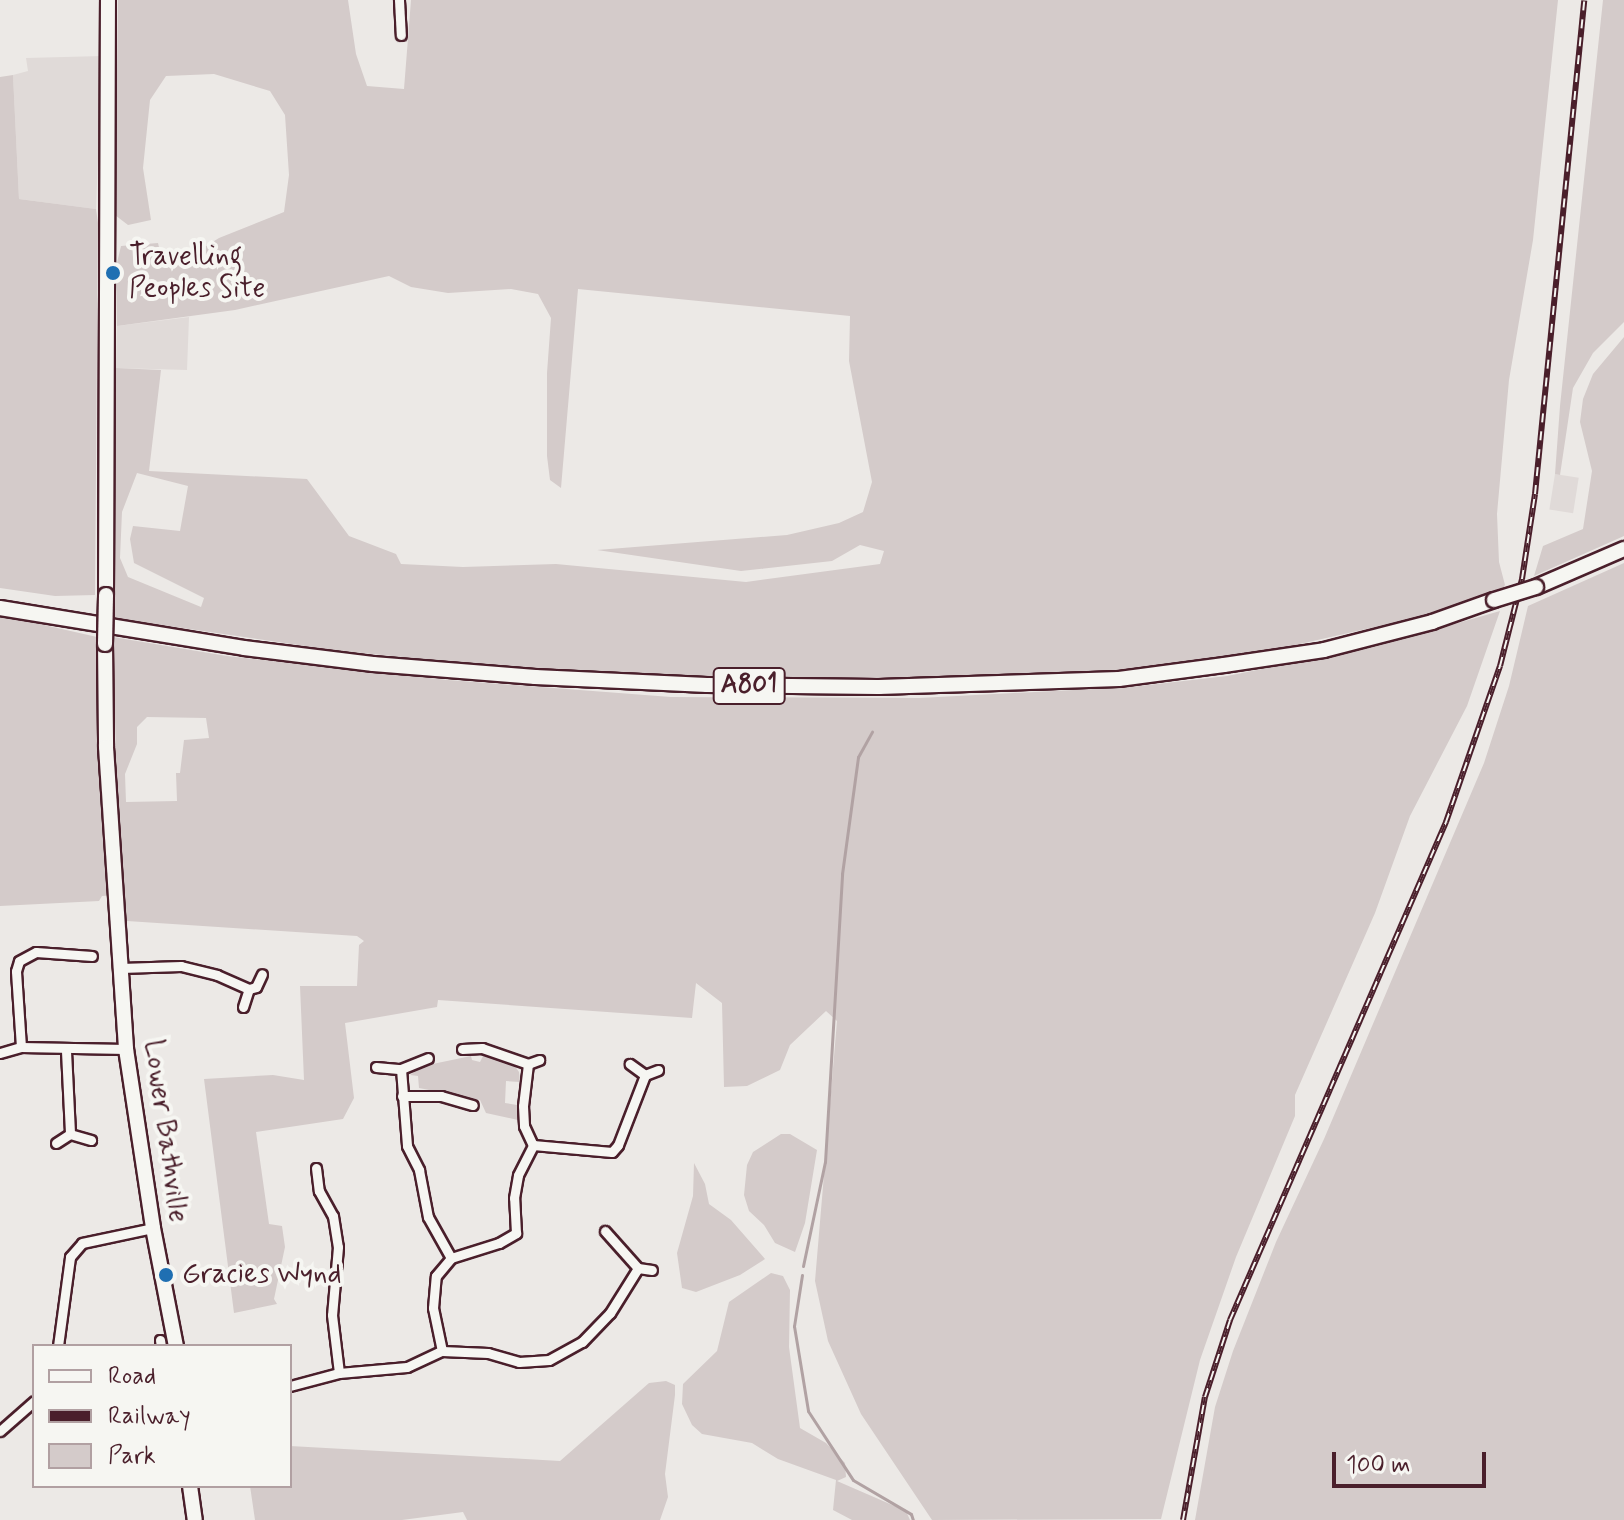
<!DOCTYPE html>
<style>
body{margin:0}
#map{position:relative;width:1624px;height:1520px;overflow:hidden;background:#ece9e6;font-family:Mynerve,sans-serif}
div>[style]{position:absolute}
.built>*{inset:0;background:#e0dad8;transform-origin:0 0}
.green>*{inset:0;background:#d4cbca}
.stream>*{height:3px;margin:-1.5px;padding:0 1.5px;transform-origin:1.5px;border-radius:1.5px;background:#b1a2a3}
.roads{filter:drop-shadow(2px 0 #4a1f2b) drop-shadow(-2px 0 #4a1f2b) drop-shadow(0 2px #4a1f2b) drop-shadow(0 -2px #4a1f2b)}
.street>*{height:9px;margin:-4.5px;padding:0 4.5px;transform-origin:4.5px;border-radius:4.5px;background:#f6f6f2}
.secondary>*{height:14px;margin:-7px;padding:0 7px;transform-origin:7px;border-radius:7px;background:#f6f6f2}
.primary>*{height:14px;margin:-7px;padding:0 7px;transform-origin:7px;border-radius:7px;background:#f6f6f2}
.rail>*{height:6px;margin-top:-3px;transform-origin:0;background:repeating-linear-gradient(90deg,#f6f6f2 0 9px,#4a1f2b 0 18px);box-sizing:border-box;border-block:2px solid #4a1f2b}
.bridges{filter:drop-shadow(2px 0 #4a1f2b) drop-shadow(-2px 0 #4a1f2b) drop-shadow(0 2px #4a1f2b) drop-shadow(0 -2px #4a1f2b)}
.secondary-bridge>*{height:14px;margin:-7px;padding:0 7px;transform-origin:7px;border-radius:7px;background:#f6f6f2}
.primary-bridge>*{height:14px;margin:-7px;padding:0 7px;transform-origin:7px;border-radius:7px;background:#f6f6f2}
.dots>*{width:22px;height:22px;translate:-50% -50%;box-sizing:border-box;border:4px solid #f6f6f2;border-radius:50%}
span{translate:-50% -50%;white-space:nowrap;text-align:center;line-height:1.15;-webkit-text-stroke:8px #f6f6f2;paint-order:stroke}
.shield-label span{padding:2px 6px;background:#f6f6f2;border:2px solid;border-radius:6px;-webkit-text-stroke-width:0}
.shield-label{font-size:26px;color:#4a1f2b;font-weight:700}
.poi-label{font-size:28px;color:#4a1f2b}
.left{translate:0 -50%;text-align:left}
.street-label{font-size:28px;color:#4a1f2b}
.legend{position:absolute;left:32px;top:1344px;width:260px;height:144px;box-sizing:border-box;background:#f6f6f2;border:2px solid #b1a0a2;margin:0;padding:10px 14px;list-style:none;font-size:24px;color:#4a1f2b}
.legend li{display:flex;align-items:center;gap:16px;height:40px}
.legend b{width:40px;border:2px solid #b1a0a2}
.scale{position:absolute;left:1332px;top:1452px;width:154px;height:36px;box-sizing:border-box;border:4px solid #4a1f2b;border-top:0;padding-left:10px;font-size:24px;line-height:28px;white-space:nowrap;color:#4a1f2b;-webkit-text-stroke:6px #f6f6f2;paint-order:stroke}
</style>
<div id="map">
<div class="built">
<i style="clip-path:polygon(102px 56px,96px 209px,19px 199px,13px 75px,28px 71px,26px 58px)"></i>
<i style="clip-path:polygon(189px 317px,187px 370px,116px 368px,117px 326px)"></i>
<i style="left:1555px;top:474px;width:24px;height:36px;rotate:9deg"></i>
</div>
<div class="green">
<i style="clip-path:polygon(evenodd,118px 0,348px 0,356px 54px,367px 86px,404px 89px,411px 0,1558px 0,1533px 240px,1509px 380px,1497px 514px,1499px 562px,1505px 585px,1501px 592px,1437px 613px,1282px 648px,1131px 669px,1014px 677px,762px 679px,522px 669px,332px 650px,114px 618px,116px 368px,161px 370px,149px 471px,307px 479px,349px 536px,396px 554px,401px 564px,463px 567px,556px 564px,746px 582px,880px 564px,884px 551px,860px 545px,832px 561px,741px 571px,597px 550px,787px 535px,839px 523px,863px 512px,872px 482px,849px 361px,850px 316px,578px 289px,561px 488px,550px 480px,547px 456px,547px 373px,551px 318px,538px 294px,511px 289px,448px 293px,411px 287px,389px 276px,235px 310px,117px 326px,116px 267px,121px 246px,158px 243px,162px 260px,187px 258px,219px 238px,284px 212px,289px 175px,285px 115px,270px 91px,214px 74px,166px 76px,150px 100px,143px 168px,151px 220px,128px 225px,115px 215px,118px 0,137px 473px,188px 486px,180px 531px,133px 526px,130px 539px,134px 563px,204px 598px,201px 607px,128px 577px,120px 558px,122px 512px,137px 473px)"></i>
<i style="clip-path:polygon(1603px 0,1624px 0,1624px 322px,1593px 353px,1573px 388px,1560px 475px,1555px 474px,1560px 406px)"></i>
<i style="clip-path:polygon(13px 75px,19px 199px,96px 209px,98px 223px,95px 595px,55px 596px,0 588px,0 77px)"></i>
<i style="clip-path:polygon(1624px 337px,1624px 536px,1534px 576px,1543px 546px,1583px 529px,1592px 471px,1580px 422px,1583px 399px,1593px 374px)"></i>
<i style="clip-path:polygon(1624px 563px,1624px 1520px,1195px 1520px,1215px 1407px,1233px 1351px,1276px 1242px,1324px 1139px,1484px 763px,1509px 686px,1528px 606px)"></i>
<i style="clip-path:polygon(evenodd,1500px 611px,1467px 706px,1410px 816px,1375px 913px,1295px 1095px,1295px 1116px,1236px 1257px,1200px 1360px,1161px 1519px,932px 1520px,861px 1414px,828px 1341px,815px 1281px,837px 1021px,826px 1011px,790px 1045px,780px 1070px,747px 1086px,724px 1087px,722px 1003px,696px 983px,692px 1018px,438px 1000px,437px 1007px,345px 1023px,354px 1098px,343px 1119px,256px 1132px,269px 1224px,282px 1226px,285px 1247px,274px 1299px,277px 1304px,234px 1313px,204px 1079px,273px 1075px,304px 1080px,300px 986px,357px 986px,359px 945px,364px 941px,357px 936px,127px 921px,117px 803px,113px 637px,227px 656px,448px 680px,671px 697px,919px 698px,1131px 687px,1227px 676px,1374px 647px,1500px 611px,147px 717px,206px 718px,209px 738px,184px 740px,180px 773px,176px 773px,177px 801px,126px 802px,125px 774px,137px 744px,137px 727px,147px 717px)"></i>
<i style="clip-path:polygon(0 615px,97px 637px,117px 895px,102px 896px,99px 901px,0 906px)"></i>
<i style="clip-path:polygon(484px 1054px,512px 1062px,519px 1072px,520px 1082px,506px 1081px,505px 1103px,517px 1105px,518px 1120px,486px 1113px,480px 1100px,419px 1088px,418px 1076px,410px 1075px,423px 1066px,471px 1056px,472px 1060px,480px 1062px)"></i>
<i style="clip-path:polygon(781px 1134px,790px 1134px,817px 1150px,805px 1223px,795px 1252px,775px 1243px,764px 1225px,749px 1211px,744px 1195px,747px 1165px,753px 1152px)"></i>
<i style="clip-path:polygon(694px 1163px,705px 1184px,709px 1204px,731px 1220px,765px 1259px,740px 1275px,696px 1292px,682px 1288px,677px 1253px,693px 1196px)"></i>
<i style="clip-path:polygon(771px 1273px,783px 1276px,790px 1290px,789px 1347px,800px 1428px,826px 1443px,845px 1463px,846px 1477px,837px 1481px,906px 1511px,910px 1520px,852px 1520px,833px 1510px,836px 1480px,778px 1459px,752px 1443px,702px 1434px,692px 1425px,682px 1404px,683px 1384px,717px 1351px,729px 1302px)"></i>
<i style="clip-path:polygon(666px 1381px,675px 1385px,675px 1395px,665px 1474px,668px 1497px,660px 1520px,467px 1520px,463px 1512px,402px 1520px,255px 1520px,250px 1486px,290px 1486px,290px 1446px,560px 1461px,649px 1383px)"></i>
</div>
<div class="stream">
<i style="left:803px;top:1266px;width:106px;rotate:-78.1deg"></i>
<i style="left:825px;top:1162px;width:289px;rotate:-86.6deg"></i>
<i style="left:842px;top:874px;width:118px;rotate:-82.2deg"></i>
<i style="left:858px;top:757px;width:29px;rotate:-61deg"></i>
<i style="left:802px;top:1275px;width:52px;rotate:98.9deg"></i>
<i style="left:794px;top:1326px;width:86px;rotate:80.6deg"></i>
<i style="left:808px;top:1411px;width:82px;rotate:56.9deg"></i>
<i style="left:853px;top:1480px;width:67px;rotate:30.4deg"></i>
<i style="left:911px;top:1514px;width:6px;rotate:72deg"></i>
</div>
<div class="roads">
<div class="street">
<i style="left:399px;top:0;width:35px;rotate:87deg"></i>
<i style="left:121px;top:968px;width:60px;rotate:-1.9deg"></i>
<i style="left:181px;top:966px;width:37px;rotate:14deg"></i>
<i style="left:217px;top:975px;width:35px;rotate:24deg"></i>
<i style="left:243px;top:1007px;width:19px;rotate:-72deg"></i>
<i style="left:249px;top:989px;width:7px;rotate:-16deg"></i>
<i style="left:256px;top:987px;width:14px;rotate:-65deg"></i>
<i style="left:21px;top:1047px;width:76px;rotate:-93.8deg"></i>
<i style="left:16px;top:971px;width:10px;rotate:-73deg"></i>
<i style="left:19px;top:961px;width:19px;rotate:-28deg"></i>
<i style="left:36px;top:952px;width:56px;rotate:4.1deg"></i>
<i style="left:462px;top:1049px;width:20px;rotate:-3deg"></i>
<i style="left:482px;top:1048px;width:49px;rotate:19.2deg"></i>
<i style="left:528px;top:1064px;width:12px;rotate:-20deg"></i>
<i style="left:66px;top:1051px;width:83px;rotate:87.2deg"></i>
<i style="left:70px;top:1134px;width:22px;rotate:16deg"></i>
<i style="left:0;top:1053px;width:22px;rotate:-16deg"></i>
<i style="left:21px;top:1047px;width:105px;rotate:1.1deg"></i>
<i style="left:528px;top:1064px;width:42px;rotate:96.8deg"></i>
<i style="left:523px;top:1106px;width:20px;rotate:87deg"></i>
<i style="left:524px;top:1126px;width:21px;rotate:65deg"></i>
<i style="left:376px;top:1067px;width:25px;rotate:5deg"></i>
<i style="left:401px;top:1069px;width:29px;rotate:-22deg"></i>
<i style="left:401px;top:1069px;width:77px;rotate:85.5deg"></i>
<i style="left:407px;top:1146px;width:27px;rotate:63deg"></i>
<i style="left:419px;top:1170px;width:48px;rotate:79.2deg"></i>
<i style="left:428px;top:1217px;width:47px;rotate:60.7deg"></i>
<i style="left:645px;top:1075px;width:14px;rotate:-21deg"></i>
<i style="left:402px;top:1096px;width:39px"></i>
<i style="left:441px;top:1096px;width:33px;rotate:16deg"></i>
<i style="left:56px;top:1143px;width:17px;rotate:-33deg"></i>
<i style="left:533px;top:1145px;width:79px;rotate:5.1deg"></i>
<i style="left:612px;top:1152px;width:9px;rotate:-49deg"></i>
<i style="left:618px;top:1145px;width:75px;rotate:-68.9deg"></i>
<i style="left:645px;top:1075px;width:19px;rotate:-144deg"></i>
<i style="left:316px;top:1168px;width:23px;rotate:83deg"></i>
<i style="left:319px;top:1191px;width:29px;rotate:61deg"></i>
<i style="left:333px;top:1216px;width:31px;rotate:81deg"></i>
<i style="left:338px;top:1247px;width:68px;rotate:95deg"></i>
<i style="left:332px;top:1315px;width:58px;rotate:83.1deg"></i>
<i style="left:605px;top:1231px;width:50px;rotate:48.3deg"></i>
<i style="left:160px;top:1340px;width:6px;rotate:81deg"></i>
<i style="left:58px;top:1346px;width:90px;rotate:-82.3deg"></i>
<i style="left:70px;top:1257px;width:18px;rotate:-49deg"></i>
<i style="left:82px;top:1243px;width:73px;rotate:-11.9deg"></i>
<i style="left:442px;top:1351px;width:46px;rotate:2.5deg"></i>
<i style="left:488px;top:1353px;width:32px;rotate:16deg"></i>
<i style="left:519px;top:1362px;width:30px;rotate:-4deg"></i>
<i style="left:549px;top:1360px;width:38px;rotate:-29deg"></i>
<i style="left:582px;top:1342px;width:40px;rotate:-46deg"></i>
<i style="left:610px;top:1313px;width:53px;rotate:-58.1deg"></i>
<i style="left:638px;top:1268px;width:14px;rotate:8deg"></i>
<i style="left:290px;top:1386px;width:51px;rotate:-14.9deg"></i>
<i style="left:339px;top:1373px;width:68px;rotate:-5deg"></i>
<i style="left:407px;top:1367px;width:38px;rotate:-25deg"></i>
<i style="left:442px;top:1351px;width:44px;rotate:-101.8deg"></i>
<i style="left:433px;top:1308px;width:32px;rotate:-85deg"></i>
<i style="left:436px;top:1276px;width:23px;rotate:-50deg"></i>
<i style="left:451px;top:1258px;width:50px;rotate:-17.4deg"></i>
<i style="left:499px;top:1243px;width:20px;rotate:-30deg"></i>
<i style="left:516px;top:1233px;width:35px;rotate:-93deg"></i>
<i style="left:514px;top:1198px;width:23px;rotate:-80deg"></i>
<i style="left:518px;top:1175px;width:34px;rotate:-63deg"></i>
<i style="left:0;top:1431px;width:45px;rotate:-41.4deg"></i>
</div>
<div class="secondary">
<i style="left:106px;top:595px;width:595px;rotate:-89.81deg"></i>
<i style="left:105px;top:644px;width:103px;rotate:89.4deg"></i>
<i style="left:106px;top:747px;width:303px;rotate:86.2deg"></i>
<i style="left:126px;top:1049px;width:181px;rotate:81.4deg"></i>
<i style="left:153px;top:1228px;width:120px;rotate:79deg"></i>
<i style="left:190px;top:1486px;width:34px;rotate:82deg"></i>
</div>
<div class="primary">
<i style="left:1536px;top:587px;width:96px;rotate:-23.4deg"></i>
<i style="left:0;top:608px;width:247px;rotate:9.3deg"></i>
<i style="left:244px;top:648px;width:130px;rotate:7.1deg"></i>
<i style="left:373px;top:664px;width:163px;rotate:4.6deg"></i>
<i style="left:535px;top:677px;width:172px;rotate:2.7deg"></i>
<i style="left:707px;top:685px;width:172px;rotate:0.7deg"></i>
<i style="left:879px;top:687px;width:240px;rotate:-1.9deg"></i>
<i style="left:1119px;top:679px;width:106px;rotate:-7.6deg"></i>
<i style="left:1224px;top:665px;width:101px;rotate:-8.5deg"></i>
<i style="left:1324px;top:650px;width:112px;rotate:-14.5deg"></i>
<i style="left:1432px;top:622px;width:66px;rotate:-19.5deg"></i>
</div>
</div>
<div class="rail">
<i style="left:1183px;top:1520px;width:125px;rotate:-79.9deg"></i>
<i style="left:1205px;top:1397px;width:81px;rotate:-72deg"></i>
<i style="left:1230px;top:1320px;width:543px;rotate:-66.55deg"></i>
<i style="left:1446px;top:822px;width:165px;rotate:-70.9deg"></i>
<i style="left:1500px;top:666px;width:90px;rotate:-75.8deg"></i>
<i style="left:1522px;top:579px;width:86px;rotate:-81.3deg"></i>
<i style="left:1535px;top:494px;width:496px;rotate:-84.3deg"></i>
</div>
<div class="bridges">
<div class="secondary-bridge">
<i style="left:105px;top:644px;width:49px;rotate:-88.8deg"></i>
</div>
<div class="primary-bridge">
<i style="left:1494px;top:600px;width:44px;rotate:-17.2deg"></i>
</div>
</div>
<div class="dots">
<i style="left:113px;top:273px;background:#1f6fb2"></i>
<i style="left:166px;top:1275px;background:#1f6fb2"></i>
</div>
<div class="shield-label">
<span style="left:749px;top:686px">A801</span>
</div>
<div class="poi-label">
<span class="left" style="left:129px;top:273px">Travelling<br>Peoples Site</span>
<span class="left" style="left:182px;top:1275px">Gracies Wynd</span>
</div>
<div class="street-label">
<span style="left:165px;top:1131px;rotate:82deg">Lower Bathville</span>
</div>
<ul class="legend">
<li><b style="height:10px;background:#f6f6f2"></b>Road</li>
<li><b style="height:10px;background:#4a1f2b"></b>Railway</li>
<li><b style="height:22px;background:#d4cbca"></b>Park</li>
</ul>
<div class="scale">100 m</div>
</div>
